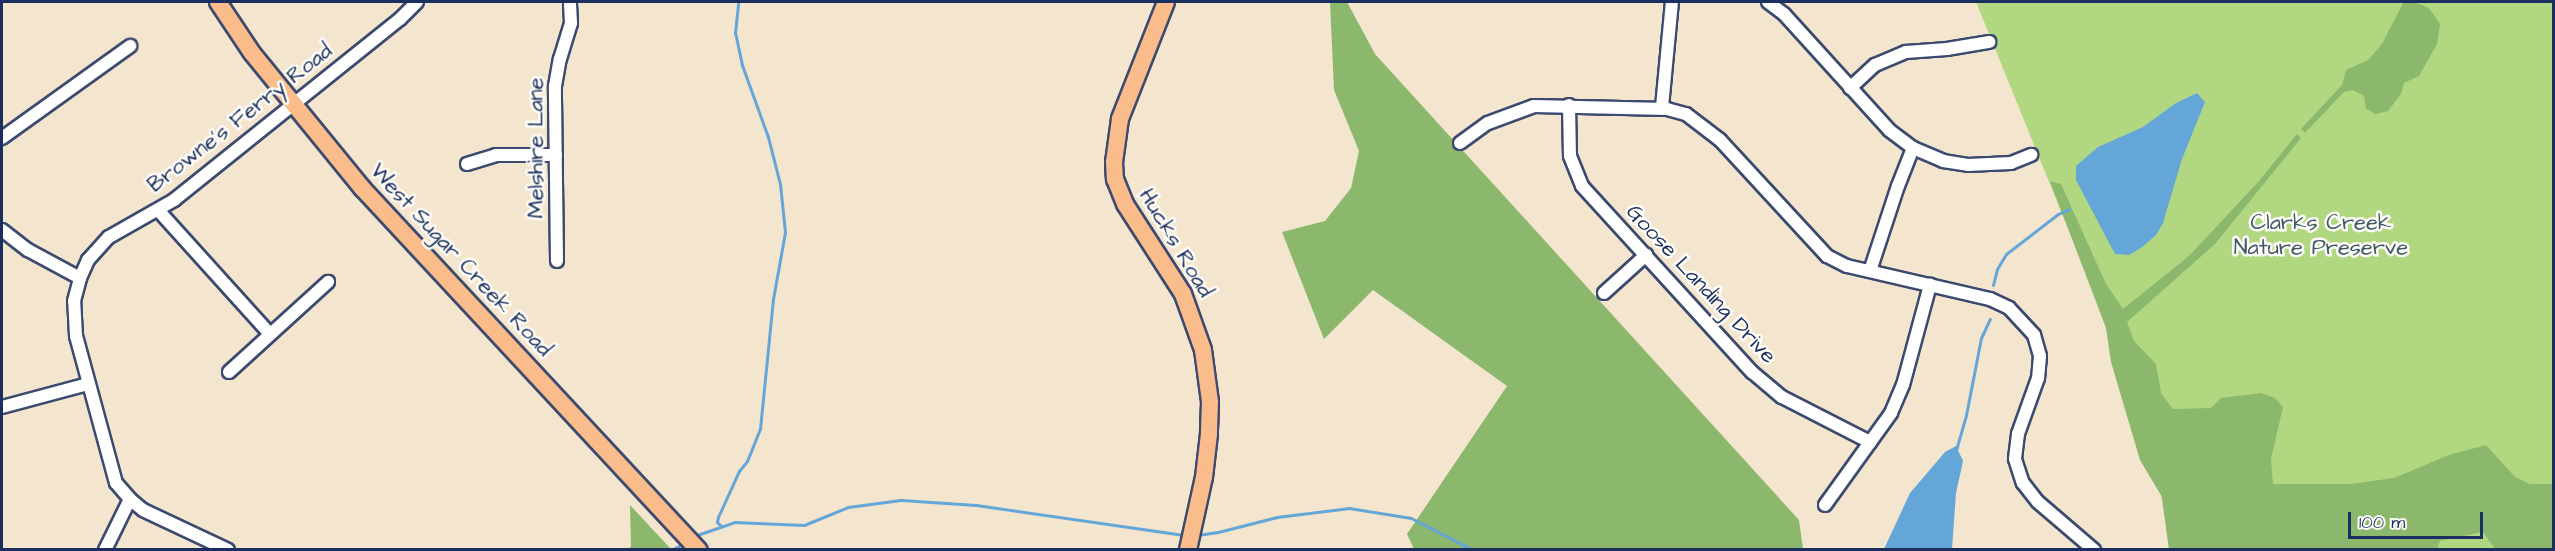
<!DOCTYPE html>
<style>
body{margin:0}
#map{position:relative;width:2555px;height:551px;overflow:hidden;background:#f4e6ce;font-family:"Architects Daughter",sans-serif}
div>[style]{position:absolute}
.green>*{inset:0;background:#b1d780}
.forest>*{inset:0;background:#8cb86e}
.water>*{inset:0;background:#64a6d8}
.stream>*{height:3px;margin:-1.5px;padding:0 1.5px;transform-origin:1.5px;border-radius:1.5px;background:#64a6d8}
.roads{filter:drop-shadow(2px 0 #3c4a6f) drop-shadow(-2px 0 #3c4a6f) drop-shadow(0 2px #3c4a6f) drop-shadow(0 -2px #3c4a6f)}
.minor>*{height:12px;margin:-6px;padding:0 6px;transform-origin:6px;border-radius:6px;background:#fff}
.major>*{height:16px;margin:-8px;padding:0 8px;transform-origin:8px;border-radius:8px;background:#f9bc8a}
span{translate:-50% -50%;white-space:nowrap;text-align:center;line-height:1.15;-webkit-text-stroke:5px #fdfcf7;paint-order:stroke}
.street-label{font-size:22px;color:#1b2f5e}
.park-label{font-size:22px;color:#405966}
.frame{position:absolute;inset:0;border:3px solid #1b2f5e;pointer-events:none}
.scale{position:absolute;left:2348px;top:512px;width:135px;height:27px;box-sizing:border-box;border:3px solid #1b2f5e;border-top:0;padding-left:8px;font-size:18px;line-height:21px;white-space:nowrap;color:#1b2f5e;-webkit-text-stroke:4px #fdfcf7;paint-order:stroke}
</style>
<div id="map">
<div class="green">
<i style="clip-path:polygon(1976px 2px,2553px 2px,2553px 549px,2169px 549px,2153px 438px)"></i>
</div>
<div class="forest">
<i style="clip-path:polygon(1330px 2px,1347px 2px,1375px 54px,1799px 520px,1803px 549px,1414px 549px,1407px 534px,1507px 386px,1373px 290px,1324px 339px,1282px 232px,1325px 221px,1351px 188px,1359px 151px,1334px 90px)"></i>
<i style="clip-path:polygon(2414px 2px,2429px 8px,2440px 24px,2437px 44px,2419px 76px,2404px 83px,2401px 94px,2388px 111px,2376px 114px,2366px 109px,2364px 96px,2353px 90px,2344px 92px,2305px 133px,2301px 129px,2342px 85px,2346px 70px,2368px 60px,2382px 44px,2403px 3px)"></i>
<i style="clip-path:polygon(2297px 134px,2301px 138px,2215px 244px,2127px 322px,2134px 341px,2156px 364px,2161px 393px,2173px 409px,2211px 408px,2221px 398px,2261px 393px,2275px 398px,2283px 407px,2271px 459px,2273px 484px,2351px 484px,2394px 478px,2449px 455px,2486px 445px,2515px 477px,2530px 484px,2553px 484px,2553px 549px,2495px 549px,2483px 532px,2440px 541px,2437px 549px,2169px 549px,2162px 497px,2140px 460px,2111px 362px,2106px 328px,2050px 181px,2061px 184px,2106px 284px,2123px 309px,2189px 256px,2259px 181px)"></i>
<i style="clip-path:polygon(630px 505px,671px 549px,629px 549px,631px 546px)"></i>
</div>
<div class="water">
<i style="clip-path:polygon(2197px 93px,2205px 102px,2182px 159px,2163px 223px,2156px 235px,2141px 248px,2129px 255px,2115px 254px,2076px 180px,2076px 166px,2098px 147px,2143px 127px,2176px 103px)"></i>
<i style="clip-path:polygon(1956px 446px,1963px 461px,1956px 493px,1952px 549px,1884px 549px,1910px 493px,1945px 452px)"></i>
</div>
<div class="stream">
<i style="left:1993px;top:285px;width:16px;rotate:-76deg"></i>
<i style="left:1997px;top:269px;width:17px;rotate:-59deg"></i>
<i style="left:2006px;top:254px;width:66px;rotate:-37.6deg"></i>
<i style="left:2058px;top:214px;width:12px;rotate:-24deg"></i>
<i style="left:1956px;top:450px;width:36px;rotate:-74deg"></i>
<i style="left:1966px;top:415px;width:78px;rotate:-79deg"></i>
<i style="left:1981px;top:338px;width:21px;rotate:-65deg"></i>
<i style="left:721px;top:526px;width:6px;rotate:-135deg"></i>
<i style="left:717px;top:522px;width:5px;rotate:-79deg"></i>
<i style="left:718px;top:517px;width:51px;rotate:-65.5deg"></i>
<i style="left:739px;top:471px;width:13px;rotate:-51deg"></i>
<i style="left:747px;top:461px;width:35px;rotate:-68deg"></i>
<i style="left:760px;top:429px;width:131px;rotate:-84.3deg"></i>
<i style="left:773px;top:299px;width:68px;rotate:-79.8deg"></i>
<i style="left:785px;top:232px;width:48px;rotate:-95.9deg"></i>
<i style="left:780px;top:184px;width:49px;rotate:-104.3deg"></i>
<i style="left:768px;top:137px;width:77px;rotate:-109.9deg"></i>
<i style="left:742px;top:65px;width:33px;rotate:-102deg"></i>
<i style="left:735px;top:33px;width:31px;rotate:-84deg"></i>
<i style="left:697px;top:535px;width:39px;rotate:-19deg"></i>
<i style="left:734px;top:522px;width:70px;rotate:2.5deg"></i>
<i style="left:804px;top:525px;width:48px;rotate:-22.2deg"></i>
<i style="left:848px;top:507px;width:53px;rotate:-7.5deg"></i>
<i style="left:901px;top:500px;width:75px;rotate:3.8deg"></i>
<i style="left:976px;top:505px;width:210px;rotate:8.2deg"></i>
<i style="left:1197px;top:535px;width:21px;rotate:-8deg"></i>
<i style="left:1218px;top:532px;width:61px;rotate:-14.3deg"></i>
<i style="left:1277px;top:517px;width:73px;rotate:-7.1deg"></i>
<i style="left:1349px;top:508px;width:63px;rotate:9.2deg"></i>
<i style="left:1411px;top:518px;width:70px;rotate:27.3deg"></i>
<i style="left:671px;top:550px;width:13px;rotate:-27deg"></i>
</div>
<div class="roads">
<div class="minor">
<i style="left:1768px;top:2px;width:20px;rotate:37deg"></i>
<i style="left:1784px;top:14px;width:156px;rotate:47.8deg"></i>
<i style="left:1889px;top:130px;width:30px;rotate:37deg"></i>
<i style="left:1913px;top:148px;width:33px;rotate:23deg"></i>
<i style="left:1943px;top:161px;width:25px;rotate:9deg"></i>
<i style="left:1968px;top:165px;width:43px;rotate:-2.7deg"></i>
<i style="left:2011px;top:163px;width:22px;rotate:-22deg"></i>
<i style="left:1850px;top:88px;width:34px;rotate:-43deg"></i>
<i style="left:1875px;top:65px;width:34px;rotate:-23deg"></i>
<i style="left:1906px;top:52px;width:41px;rotate:-4.2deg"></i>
<i style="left:1947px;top:49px;width:43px;rotate:-9.5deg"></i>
<i style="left:1569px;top:105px;width:51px;rotate:88.9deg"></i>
<i style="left:1570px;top:156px;width:32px;rotate:68deg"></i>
<i style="left:1582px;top:186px;width:252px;rotate:47.6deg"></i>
<i style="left:1752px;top:372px;width:39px;rotate:40deg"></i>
<i style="left:1782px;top:397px;width:99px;rotate:27.1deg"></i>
<i style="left:1662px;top:107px;width:105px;rotate:-84.6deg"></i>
<i style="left:2px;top:138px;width:158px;rotate:-35.7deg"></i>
<i style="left:1460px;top:143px;width:34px;rotate:-36deg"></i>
<i style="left:1488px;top:123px;width:49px;rotate:-20.3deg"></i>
<i style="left:1534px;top:106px;width:133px;rotate:1.3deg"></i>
<i style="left:1667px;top:109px;width:20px;rotate:15deg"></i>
<i style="left:1686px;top:114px;width:43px;rotate:37.4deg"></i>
<i style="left:1720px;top:140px;width:158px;rotate:47.3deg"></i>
<i style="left:1827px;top:256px;width:22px;rotate:27deg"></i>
<i style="left:1847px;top:266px;width:147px;rotate:13deg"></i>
<i style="left:1990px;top:299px;width:21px;rotate:25deg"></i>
<i style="left:2009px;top:308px;width:37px;rotate:47deg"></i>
<i style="left:2034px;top:335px;width:22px;rotate:74deg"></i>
<i style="left:2040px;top:356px;width:22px;rotate:95deg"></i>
<i style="left:2038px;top:378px;width:59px;rotate:109.7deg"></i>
<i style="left:2018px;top:434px;width:25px;rotate:97deg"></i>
<i style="left:2015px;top:459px;width:25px;rotate:72deg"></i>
<i style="left:2023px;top:483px;width:24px;rotate:52deg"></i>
<i style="left:2038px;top:502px;width:74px;rotate:40.6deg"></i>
<i style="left:467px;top:164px;width:30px;rotate:-17deg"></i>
<i style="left:496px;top:155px;width:60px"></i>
<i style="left:158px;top:210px;width:167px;rotate:47.9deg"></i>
<i style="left:2px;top:230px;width:33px;rotate:38deg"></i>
<i style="left:28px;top:250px;width:59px;rotate:28.3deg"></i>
<i style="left:557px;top:261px;width:175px;rotate:-90.7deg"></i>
<i style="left:555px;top:86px;width:27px;rotate:-80deg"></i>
<i style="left:560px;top:59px;width:38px;rotate:-73deg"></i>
<i style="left:571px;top:23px;width:21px;rotate:-93deg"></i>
<i style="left:1870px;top:271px;width:89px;rotate:-71.8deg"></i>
<i style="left:1898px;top:186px;width:41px;rotate:-68.5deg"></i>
<i style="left:1604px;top:293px;width:57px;rotate:-42.1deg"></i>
<i style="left:229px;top:372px;width:134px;rotate:-42.3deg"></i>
<i style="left:2px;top:407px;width:89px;rotate:-15deg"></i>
<i style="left:1825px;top:505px;width:113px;rotate:-54.3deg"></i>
<i style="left:1891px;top:413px;width:30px;rotate:-67deg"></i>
<i style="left:1903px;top:385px;width:104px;rotate:-74.9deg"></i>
<i style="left:105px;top:550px;width:57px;rotate:-63.9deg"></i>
<i style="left:228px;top:550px;width:94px;rotate:-154.8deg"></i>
<i style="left:143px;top:510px;width:17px;rotate:-140deg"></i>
<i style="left:130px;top:499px;width:21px;rotate:-131deg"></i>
<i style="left:116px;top:483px;width:152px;rotate:-105.2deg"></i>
<i style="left:76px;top:336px;width:35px;rotate:-93deg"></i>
<i style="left:74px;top:301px;width:24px;rotate:-75deg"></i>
<i style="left:80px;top:278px;width:20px;rotate:-66deg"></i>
<i style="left:88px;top:260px;width:31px;rotate:-48deg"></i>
<i style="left:109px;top:237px;width:75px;rotate:-29.6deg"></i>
<i style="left:174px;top:200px;width:290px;rotate:-38.7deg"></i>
<i style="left:400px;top:19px;width:24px;rotate:-45deg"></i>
</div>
<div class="major">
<i style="left:218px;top:2px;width:61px;rotate:56.3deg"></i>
<i style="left:252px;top:53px;width:176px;rotate:50.8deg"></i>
<i style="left:363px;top:189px;width:493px;rotate:47.1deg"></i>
<i style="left:1166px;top:2px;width:126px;rotate:111.5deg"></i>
<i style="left:1120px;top:119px;width:43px;rotate:97.9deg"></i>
<i style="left:1114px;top:162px;width:17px;rotate:87deg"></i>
<i style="left:1115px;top:179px;width:27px;rotate:68deg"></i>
<i style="left:1125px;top:204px;width:107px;rotate:57.2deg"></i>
<i style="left:1183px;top:294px;width:59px;rotate:70.3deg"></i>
<i style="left:1203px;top:350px;width:52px;rotate:82.3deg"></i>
<i style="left:1210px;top:402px;width:32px;rotate:92deg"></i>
<i style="left:1209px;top:434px;width:43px;rotate:96.6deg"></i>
<i style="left:1204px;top:477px;width:75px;rotate:102.4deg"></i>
</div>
</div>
<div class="street-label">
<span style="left:240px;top:118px;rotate:-38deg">Browne's Ferry Road</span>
<span style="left:536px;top:148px;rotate:-90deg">Melshire Lane</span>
<span style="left:1176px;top:243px;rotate:59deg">Hucks Road</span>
<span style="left:461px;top:260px;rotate:47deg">West Sugar Creek Road</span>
<span style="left:1701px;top:284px;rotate:47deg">Goose Landing Drive</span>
</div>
<div class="park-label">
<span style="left:2321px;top:235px">Clarks Creek<br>Nature Preserve</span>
</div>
<div class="frame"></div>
<div class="scale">100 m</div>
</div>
